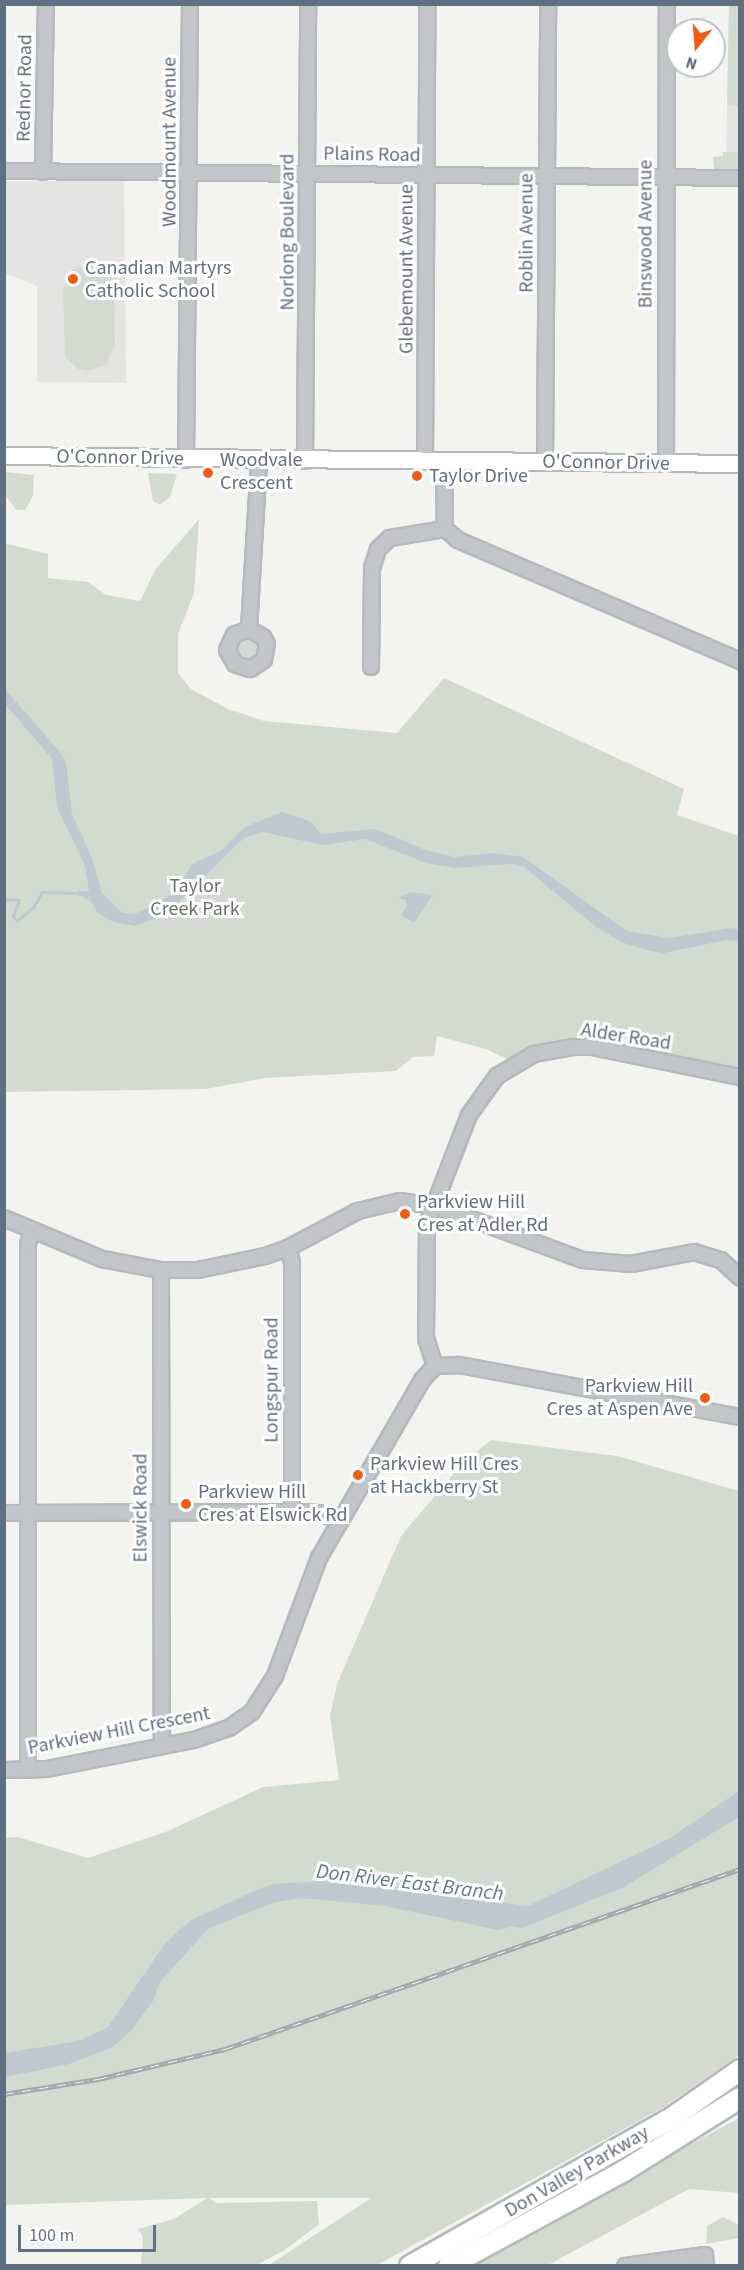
<!DOCTYPE html>
<style>
body{margin:0}
#map{position:relative;width:744px;height:2270px;overflow:hidden;background:#f3f4ef;font-family:"Source Sans 3",sans-serif}
div>[style]{position:absolute}
.built>*{inset:0;background:#e4e5e3}
.green>*{inset:0;background:#d3dbd0}
.water>*{inset:0;background:#bec8ce}
.stream>*{height:3px;margin:-1.5px;padding:0 1.5px;transform-origin:1.5px;border-radius:1.5px;background:#bec8ce}
.roads{filter:drop-shadow(2px 0 #b5b9bd) drop-shadow(-2px 0 #b5b9bd) drop-shadow(0 2px #b5b9bd) drop-shadow(0 -2px #b5b9bd)}
.minor>*{height:14px;margin:-7px;padding:0 7px;transform-origin:7px;border-radius:7px;background:#c2c6c9}
.major>*{height:16px;margin:-8px;padding:0 8px;transform-origin:8px;border-radius:8px;background:#fff}
.highway>*{height:20px;margin:-10px;padding:0 10px;transform-origin:10px;border-radius:10px;background:#fff}
.rail>*{height:5px;margin-top:-2.5px;transform-origin:0;background:repeating-linear-gradient(90deg,#fff 0 9px,#a2a7ae 0 18px);box-sizing:border-box;border-block:2px solid #a2a7ae}
.dots>*{width:16px;height:16px;translate:-50% -50%;box-sizing:border-box;border:3px solid #fff;border-radius:50%}
span{translate:-50% -50%;white-space:nowrap;text-align:center;line-height:1.15;-webkit-text-stroke:6px #fff;paint-order:stroke}
.street-label{font-size:20px;color:#607083}
.poi-label{font-size:20px;color:#607083}
.left{translate:0 -50%;text-align:left}
.right{translate:-100% -50%;text-align:right}
.park-label{font-size:20px;color:#62795f}
.water-label{font-size:21px;color:#607a88;font-style:italic}
.frame{position:absolute;inset:0;border:6px solid #607083;pointer-events:none}
.north{position:absolute;left:666px;top:18px;width:60px;height:60px;box-sizing:border-box;background:#fff;border:2px solid #bfc6cd;border-radius:50%;rotate:197deg;font-size:16px;font-weight:700;line-height:24px;text-align:center;color:#607083}
.north::after{content:'';display:block;margin:auto;width:21px;height:27px;background:#f25c11;clip-path:polygon(50% 0,100% 100%,50% 72%,0 100%)}
.scale{position:absolute;left:18px;top:2225px;width:138px;height:27px;box-sizing:border-box;border:3px solid #607083;border-top:0;padding-left:8px;font-size:18px;line-height:21px;white-space:nowrap;color:#607083;-webkit-text-stroke:4px #fff;paint-order:stroke}
</style>
<div id="map">
<div class="built">
<i style="clip-path:polygon(729px 5px,739px 5px,739px 165px,726px 165px)"></i>
<i style="clip-path:polygon(4px 181px,124px 181px,126px 383px,37px 382px,37px 286px,5px 273px)"></i>
</div>
<div class="green">
<i style="clip-path:polygon(729px 5px,739px 5px,739px 106px,727px 105px)"></i>
<i style="clip-path:polygon(723px 152px,739px 152px,739px 169px,714px 169px,713px 157px,723px 156px)"></i>
<i style="clip-path:polygon(90px 264px,100px 266px,114px 280px,115px 344px,107px 364px,88px 371px,78px 369px,65px 357px,63px 288px,72px 270px)"></i>
<i style="clip-path:polygon(5px 472px,34px 475px,33px 496px,25px 510px,16px 510px,6px 496px)"></i>
<i style="clip-path:polygon(148px 473px,177px 474px,170px 497px,160px 505px,153px 501px)"></i>
<i style="clip-path:polygon(199px 519px,194px 593px,178px 634px,178px 673px,191px 689px,228px 709px,264px 721px,397px 733px,444px 678px,684px 789px,677px 815px,739px 836px,739px 1071px,651px 1052px,630px 1039px,555px 1042px,509px 1060px,486px 1049px,437px 1036px,434px 1056px,413px 1057px,396px 1071px,266px 1078px,206px 1089px,5px 1092px,4px 543px,48px 554px,48px 578px,88px 582px,106px 595px,140px 601px,155px 570px)"></i>
<i style="clip-path:polygon(244px 634px,260px 642px,261px 652px,255px 660px,246px 663px,235px 656px,234px 642px)"></i>
<i style="clip-path:polygon(491px 1440px,617px 1456px,739px 1491px,739px 2055px,662px 2108px,377px 2265px,269px 2265px,371px 2198px,210px 2198px,216px 2203px,317px 2201px,319px 2224px,285px 2250px,255px 2266px,141px 2265px,143px 2237px,138px 2229px,174px 2219px,207px 2198px,5px 2205px,5px 1838px,18px 1837px,88px 1858px,168px 1831px,263px 1787px,339px 1780px,330px 1716px,337px 1684px,401px 1536px,461px 1465px)"></i>
<i style="clip-path:polygon(739px 2118px,739px 2193px,689px 2189px,548px 2265px,469px 2266px)"></i>
<i style="clip-path:polygon(723px 2217px,739px 2225px,739px 2238px,706px 2244px,707px 2226px)"></i>
</div>
<div class="water">
<i style="clip-path:polygon(5px 689px,60px 752px,66px 762px,72px 814px,92px 858px,102px 893px,122px 913px,135px 914px,162px 901px,178px 888px,192px 864px,222px 850px,245px 827px,282px 812px,310px 821px,321px 834px,376px 829px,425px 850px,454px 857px,492px 853px,523px 857px,627px 931px,669px 938px,732px 928px,739px 930px,739px 941px,726px 940px,664px 953px,651px 951px,624px 943px,596px 927px,524px 867px,511px 864px,455px 868px,426px 863px,365px 839px,323px 845px,262px 832px,244px 838px,165px 915px,135px 926px,113px 922px,97px 912px,91px 901px,78px 895px,77px 891px,89px 891px,85px 866px,57px 807px,52px 759px,5px 704px)"></i>
<i style="clip-path:polygon(411px 892px,433px 895px,414px 923px,401px 915px,407px 906px,406px 900px,398px 898px)"></i>
<i style="clip-path:polygon(739px 1791px,739px 1817px,624px 1887px,522px 1928px,513px 1926px,498px 1930px,385px 1906px,302px 1898px,276px 1902px,209px 1928px,160px 1982px,153px 2001px,132px 2030px,113px 2047px,69px 2064px,5px 2077px,5px 2053px,78px 2041px,108px 2027px,164px 1945px,179px 1930px,195px 1918px,255px 1891px,273px 1884px,324px 1881px,528px 1906px,670px 1838px)"></i>
</div>
<div class="stream">
<i style="left:4px;top:899px;width:15px;rotate:4deg"></i>
<i style="left:19px;top:900px;width:17px;rotate:111deg"></i>
<i style="left:13px;top:916px;width:6px;rotate:51deg"></i>
<i style="left:17px;top:921px;width:23px;rotate:-41deg"></i>
<i style="left:34px;top:906px;width:16px;rotate:-60deg"></i>
<i style="left:42px;top:892px;width:38px;rotate:2deg"></i>
</div>
<div class="roads">
<div class="minor">
<i style="left:4px;top:171px;width:736px;rotate:0.54deg"></i>
<i style="left:43px;top:172px;width:168px;rotate:-89deg"></i>
<i style="left:186px;top:460px;width:456px;rotate:-89.5deg"></i>
<i style="left:305px;top:461px;width:457px;rotate:-89.6deg"></i>
<i style="left:425px;top:461px;width:457px;rotate:-89.7deg"></i>
<i style="left:444px;top:461px;width:68px;rotate:89.2deg"></i>
<i style="left:445px;top:529px;width:17px;rotate:40deg"></i>
<i style="left:458px;top:540px;width:307px;rotate:23.2deg"></i>
<i style="left:545px;top:462px;width:458px;rotate:-89.6deg"></i>
<i style="left:666px;top:464px;width:460px;rotate:-89.9deg"></i>
<i style="left:249px;top:629px;width:16px;rotate:30deg"></i>
<i style="left:263px;top:637px;width:8px;rotate:60deg"></i>
<i style="left:267px;top:644px;width:16px;rotate:101deg"></i>
<i style="left:264px;top:660px;width:17px;rotate:147deg"></i>
<i style="left:250px;top:669px;width:16px;rotate:-162deg"></i>
<i style="left:235px;top:664px;width:16px;rotate:-120deg"></i>
<i style="left:227px;top:650px;width:17px;rotate:-65deg"></i>
<i style="left:234px;top:635px;width:16px;rotate:-22deg"></i>
<i style="left:249px;top:629px;width:168px;rotate:-86.6deg"></i>
<i style="left:371px;top:667px;width:99px;rotate:-89.4deg"></i>
<i style="left:372px;top:568px;width:20px;rotate:-72deg"></i>
<i style="left:378px;top:549px;width:16px;rotate:-43deg"></i>
<i style="left:390px;top:538px;width:56px;rotate:-9.3deg"></i>
<i style="left:4px;top:1218px;width:106px;rotate:22.7deg"></i>
<i style="left:102px;top:1259px;width:60px;rotate:10.6deg"></i>
<i style="left:161px;top:1270px;width:37px"></i>
<i style="left:198px;top:1270px;width:68px;rotate:-11.8deg"></i>
<i style="left:265px;top:1256px;width:24px;rotate:-19deg"></i>
<i style="left:288px;top:1248px;width:79px;rotate:-27.9deg"></i>
<i style="left:358px;top:1211px;width:43px;rotate:-13.4deg"></i>
<i style="left:400px;top:1201px;width:36px;rotate:8deg"></i>
<i style="left:436px;top:1206px;width:157px;rotate:20.2deg"></i>
<i style="left:583px;top:1260px;width:48px;rotate:4.8deg"></i>
<i style="left:631px;top:1264px;width:64px;rotate:-10.8deg"></i>
<i style="left:694px;top:1252px;width:28px;rotate:17deg"></i>
<i style="left:721px;top:1260px;width:26px;rotate:43deg"></i>
<i style="left:288px;top:1248px;width:15px;rotate:74deg"></i>
<i style="left:292px;top:1262px;width:250px;rotate:90deg"></i>
<i style="left:161px;top:1270px;width:476px;rotate:89.9deg"></i>
<i style="left:435px;top:1366px;width:28px;rotate:-108deg"></i>
<i style="left:426px;top:1339px;width:115px;rotate:-89.5deg"></i>
<i style="left:427px;top:1224px;width:117px;rotate:-68.9deg"></i>
<i style="left:469px;top:1115px;width:48px;rotate:-54.3deg"></i>
<i style="left:497px;top:1076px;width:43px;rotate:-30.7deg"></i>
<i style="left:534px;top:1054px;width:39px;rotate:-10deg"></i>
<i style="left:572px;top:1047px;width:20px"></i>
<i style="left:592px;top:1047px;width:151px;rotate:11.5deg"></i>
<i style="left:4px;top:1513px;width:288px;rotate:-0.2deg"></i>
<i style="left:292px;top:1512px;width:27px;rotate:2deg"></i>
<i style="left:319px;top:1513px;width:21px;rotate:19deg"></i>
<i style="left:4px;top:1770px;width:43px;rotate:-1.3deg"></i>
<i style="left:47px;top:1769px;width:150px;rotate:-11.2deg"></i>
<i style="left:194px;top:1740px;width:37px;rotate:-19deg"></i>
<i style="left:229px;top:1728px;width:28px;rotate:-35deg"></i>
<i style="left:252px;top:1712px;width:43px;rotate:-57.4deg"></i>
<i style="left:275px;top:1676px;width:126px;rotate:-69.6deg"></i>
<i style="left:319px;top:1558px;width:206px;rotate:-59.9deg"></i>
<i style="left:422px;top:1380px;width:19px;rotate:-47deg"></i>
<i style="left:435px;top:1366px;width:24px;rotate:-2deg"></i>
<i style="left:459px;top:1365px;width:286px;rotate:10.5deg"></i>
<i style="left:28px;top:1770px;width:526px;rotate:-90deg"></i>
<i style="left:28px;top:1244px;width:14px;rotate:-73deg"></i>
<i style="left:625px;top:2266px;width:81px;rotate:-7.8deg"></i>
<i style="left:705px;top:2255px;width:11px;rotate:85deg"></i>
</div>
<div class="major">
<i style="left:4px;top:456px;width:736px;rotate:0.62deg"></i>
</div>
<div class="highway">
<i style="left:410px;top:2266px;width:302px;rotate:-29.5deg"></i>
<i style="left:673px;top:2117px;width:82px;rotate:-35deg"></i>
<i style="left:449px;top:2266px;width:199px;rotate:-28.5deg"></i>
<i style="left:624px;top:2171px;width:137px;rotate:-32.2deg"></i>
</div>
</div>
<div class="rail">
<i style="left:4px;top:2094px;width:95px;rotate:-9.1deg"></i>
<i style="left:98px;top:2079px;width:130px;rotate:-13.3deg"></i>
<i style="left:225px;top:2049px;width:546px;rotate:-19.27deg"></i>
</div>
<div class="dots">
<i style="left:73px;top:279px;background:#f25c11"></i>
<i style="left:208px;top:473px;background:#f25c11"></i>
<i style="left:417px;top:476px;background:#f25c11"></i>
<i style="left:405px;top:1214px;background:#f25c11"></i>
<i style="left:705px;top:1398px;background:#f25c11"></i>
<i style="left:358px;top:1475px;background:#f25c11"></i>
<i style="left:186px;top:1504px;background:#f25c11"></i>
</div>
<div class="street-label">
<span style="left:25px;top:88px;rotate:-89deg">Rednor Road</span>
<span style="left:170px;top:142px;rotate:-90deg">Woodmount Avenue</span>
<span style="left:372px;top:155px;rotate:1deg">Plains Road</span>
<span style="left:288px;top:232px;rotate:-90deg">Norlong Boulevard</span>
<span style="left:527px;top:233px;rotate:-90deg">Roblin Avenue</span>
<span style="left:646px;top:234px;rotate:-90deg">Binswood Avenue</span>
<span style="left:407px;top:269px;rotate:-90deg">Glebemount Avenue</span>
<span style="left:120px;top:458px;rotate:1deg">O'Connor Drive</span>
<span style="left:606px;top:463px;rotate:1deg">O'Connor Drive</span>
<span style="left:626px;top:1037px;rotate:9deg">Alder Road</span>
<span style="left:272px;top:1380px;rotate:-90deg">Longspur Road</span>
<span style="left:141px;top:1508px;rotate:-90deg">Elswick Road</span>
<span style="left:119px;top:1731px;rotate:-11deg">Parkview Hill Crescent</span>
<span style="left:577px;top:2172px;rotate:-30deg">Don Valley Parkway</span>
</div>
<div class="poi-label">
<span class="left" style="left:85px;top:280px">Canadian Martyrs<br>Catholic School</span>
<span class="left" style="left:220px;top:472px">Woodvale<br>Crescent</span>
<span class="left" style="left:429px;top:476px">Taylor Drive</span>
<span class="left" style="left:417px;top:1214px">Parkview Hill<br>Cres at Adler Rd</span>
<span class="right" style="left:693px;top:1398px">Parkview Hill<br>Cres at Aspen Ave</span>
<span class="left" style="left:370px;top:1476px">Parkview Hill Cres<br>at Hackberry St</span>
<span class="left" style="left:198px;top:1504px">Parkview Hill<br>Cres at Elswick Rd</span>
</div>
<div class="park-label">
<span style="left:195px;top:898px">Taylor<br>Creek Park</span>
</div>
<div class="water-label">
<span style="left:410px;top:1882px;rotate:7deg">Don River East Branch</span>
</div>
<div class="frame"></div>
<div class="north">N</div>
<div class="scale">100 m</div>
</div>
